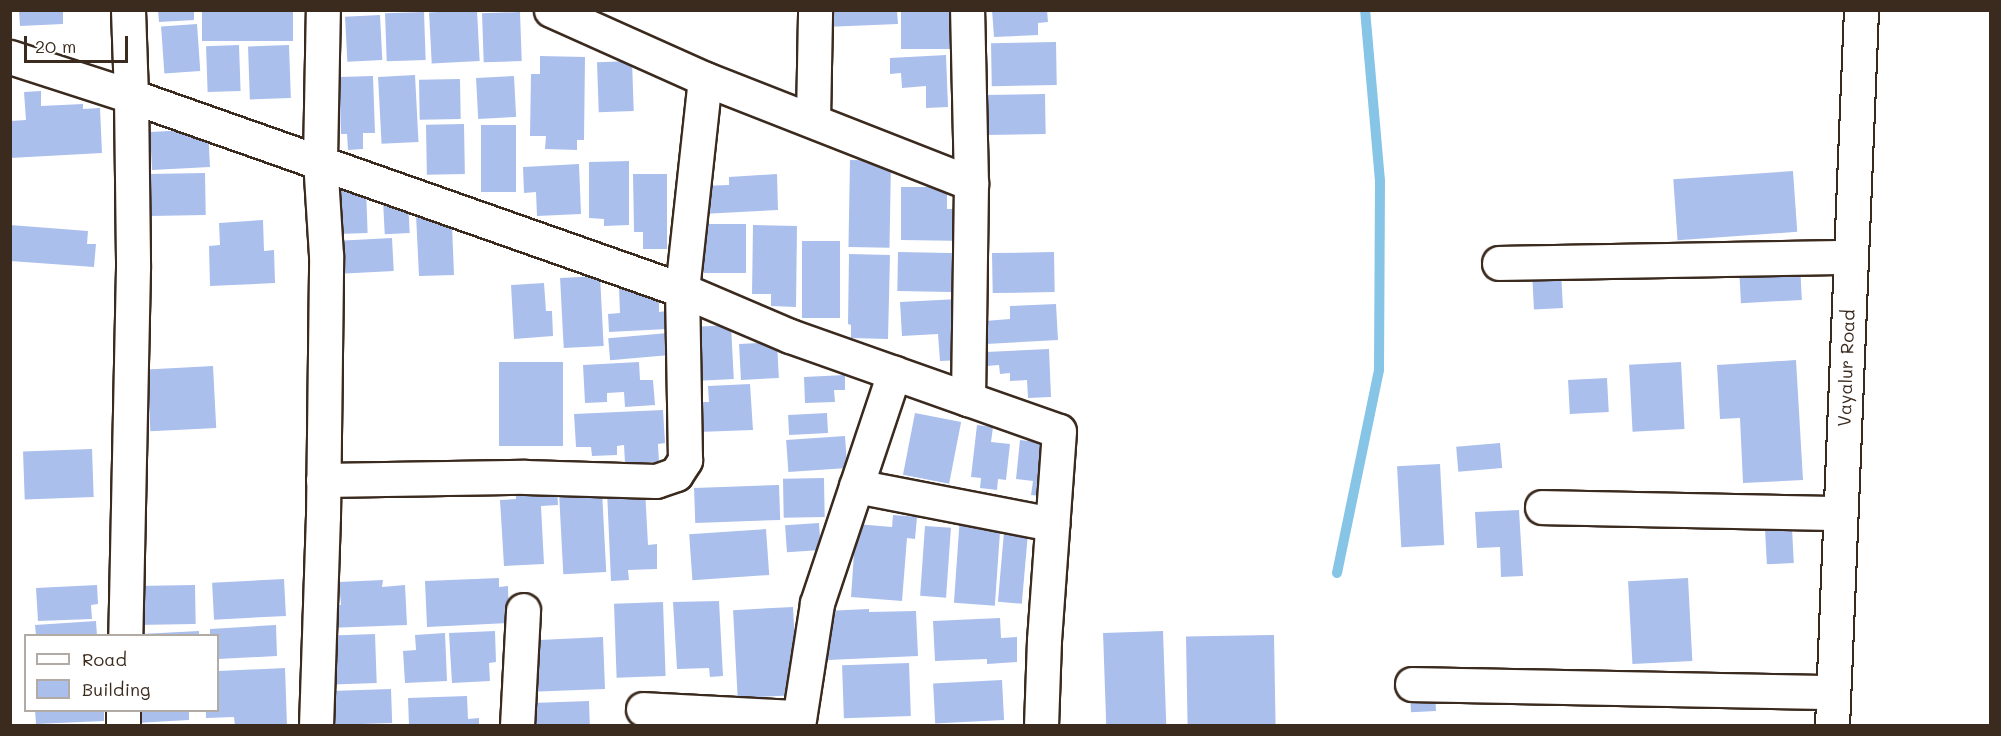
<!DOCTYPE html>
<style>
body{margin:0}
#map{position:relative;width:2001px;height:736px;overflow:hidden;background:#fff;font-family:Mali,sans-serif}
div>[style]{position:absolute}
.stream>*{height:10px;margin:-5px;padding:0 5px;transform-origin:5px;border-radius:5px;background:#87c5e7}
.building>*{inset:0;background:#abbfed;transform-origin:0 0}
.roads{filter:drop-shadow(2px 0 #3b2a1e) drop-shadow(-2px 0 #3b2a1e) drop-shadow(0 2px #3b2a1e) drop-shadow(0 -2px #3b2a1e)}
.street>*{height:33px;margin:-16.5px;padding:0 16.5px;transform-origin:16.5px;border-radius:16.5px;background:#fff}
.secondary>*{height:33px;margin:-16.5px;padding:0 16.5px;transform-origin:16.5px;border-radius:16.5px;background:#fff}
span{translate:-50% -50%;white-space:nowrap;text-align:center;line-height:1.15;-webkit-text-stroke:5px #fff;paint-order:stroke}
.street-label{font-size:18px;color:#3b2a1e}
.frame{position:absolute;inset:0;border:12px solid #3b2a1e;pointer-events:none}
.legend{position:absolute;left:24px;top:634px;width:195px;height:78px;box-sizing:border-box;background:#fff;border:2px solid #b1aaa5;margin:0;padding:8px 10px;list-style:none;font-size:18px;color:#3b2a1e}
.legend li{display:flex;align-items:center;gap:12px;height:30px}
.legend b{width:30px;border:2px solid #b1aaa5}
.scale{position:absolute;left:24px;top:36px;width:104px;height:27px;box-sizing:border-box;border:3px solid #3b2a1e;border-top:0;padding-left:8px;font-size:18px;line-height:21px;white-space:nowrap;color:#3b2a1e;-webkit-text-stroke:4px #fff;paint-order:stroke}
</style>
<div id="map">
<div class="stream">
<i style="left:1337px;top:573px;width:207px;rotate:-78.3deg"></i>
<i style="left:1379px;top:370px;width:189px;rotate:-89.7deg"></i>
<i style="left:1380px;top:181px;width:172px;rotate:-95deg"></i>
</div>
<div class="building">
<i style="clip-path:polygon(19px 10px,63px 10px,63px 24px,20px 26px)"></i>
<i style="clip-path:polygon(158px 10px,194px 10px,194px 20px,159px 22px)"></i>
<i style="left:202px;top:10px;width:91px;height:31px"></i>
<i style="left:477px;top:10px;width:51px;height:48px;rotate:87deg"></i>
<i style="clip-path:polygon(824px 10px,897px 10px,898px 24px,825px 27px)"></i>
<i style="left:901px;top:10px;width:52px;height:39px"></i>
<i style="clip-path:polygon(992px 10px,1047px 10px,1048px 22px,1038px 23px,1038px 35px,994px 37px)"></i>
<i style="left:424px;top:12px;width:48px;height:39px;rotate:88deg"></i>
<i style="left:520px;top:12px;width:49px;height:38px;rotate:88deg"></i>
<i style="left:380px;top:15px;width:45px;height:35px;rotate:87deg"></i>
<i style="left:197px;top:24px;width:47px;height:36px;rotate:86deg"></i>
<i style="left:1056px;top:42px;width:43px;height:65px;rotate:89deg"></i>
<i style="left:239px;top:45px;width:46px;height:33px;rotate:88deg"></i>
<i style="left:289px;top:45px;width:53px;height:41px;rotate:88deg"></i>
<i style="clip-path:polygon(946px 55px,948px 107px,926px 108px,926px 86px,902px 88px,901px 73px,890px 74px,890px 58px)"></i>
<i style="clip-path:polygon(540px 56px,585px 57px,584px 140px,577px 140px,577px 150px,545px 149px,546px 136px,530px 136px,531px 74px,540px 74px)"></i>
<i style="left:632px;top:61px;width:50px;height:35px;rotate:88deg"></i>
<i style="left:415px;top:75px;width:67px;height:37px;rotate:87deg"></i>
<i style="clip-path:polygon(373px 76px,375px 133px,363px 133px,363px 149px,348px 150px,347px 134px,341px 134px,339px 77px)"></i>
<i style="left:514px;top:76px;width:41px;height:38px;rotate:87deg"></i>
<i style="left:460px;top:79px;width:40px;height:41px;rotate:89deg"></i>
<i style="clip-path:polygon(41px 91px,41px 106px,83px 104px,83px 109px,100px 108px,102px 153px,10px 158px,10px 121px,26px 120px,24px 92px)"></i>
<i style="left:1045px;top:94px;width:40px;height:63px;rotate:89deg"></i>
<i style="left:464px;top:124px;width:50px;height:38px;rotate:89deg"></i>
<i style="left:481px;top:125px;width:35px;height:67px"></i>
<i style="left:208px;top:129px;width:38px;height:58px;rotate:87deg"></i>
<i style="left:850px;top:160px;width:41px;height:87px;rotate:1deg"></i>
<i style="clip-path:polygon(629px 161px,629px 225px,604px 226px,604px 219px,589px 218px,589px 162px)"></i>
<i style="clip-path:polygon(579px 164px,581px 214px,537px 216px,536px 192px,524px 193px,523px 167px)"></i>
<i style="left:1793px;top:171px;width:61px;height:120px;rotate:86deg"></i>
<i style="left:205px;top:173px;width:42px;height:56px;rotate:89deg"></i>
<i style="clip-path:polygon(633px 174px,667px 174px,667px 249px,643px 249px,643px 232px,634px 232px)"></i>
<i style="clip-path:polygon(777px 174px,778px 210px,702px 214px,700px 186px,729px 185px,729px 177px)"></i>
<i style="left:366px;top:187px;width:46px;height:30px;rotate:88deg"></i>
<i style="clip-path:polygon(901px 187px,947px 187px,947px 209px,967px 209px,967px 241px,901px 240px)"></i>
<i style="left:408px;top:200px;width:33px;height:25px;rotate:87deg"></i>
<i style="clip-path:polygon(440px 214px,441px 226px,452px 225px,454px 275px,419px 276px,416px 215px)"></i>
<i style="clip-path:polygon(263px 220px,264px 251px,274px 250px,275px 283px,210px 286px,209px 246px,220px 245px,219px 223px)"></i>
<i style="clip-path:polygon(699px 224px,746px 224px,746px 273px,704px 273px,704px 259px,698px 259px)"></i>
<i style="clip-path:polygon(10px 225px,88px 231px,87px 244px,96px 244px,94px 267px,10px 261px)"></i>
<i style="clip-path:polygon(753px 225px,797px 226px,796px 307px,771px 306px,771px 294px,752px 294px)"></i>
<i style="left:392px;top:238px;width:33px;height:58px;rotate:87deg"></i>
<i style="left:802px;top:241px;width:38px;height:77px"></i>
<i style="left:898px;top:252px;width:66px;height:39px;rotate:1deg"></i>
<i style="left:1054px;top:252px;width:40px;height:62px;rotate:89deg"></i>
<i style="clip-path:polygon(849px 254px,890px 255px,888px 339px,851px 338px,851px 325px,848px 324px)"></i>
<i style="left:1800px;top:264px;width:36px;height:61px;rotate:87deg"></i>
<i style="left:1561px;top:271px;width:37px;height:29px;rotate:87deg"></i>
<i style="left:600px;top:276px;width:70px;height:40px;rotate:87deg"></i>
<i style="clip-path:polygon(544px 283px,546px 311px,552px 311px,553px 336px,514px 339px,511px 285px)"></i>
<i style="clip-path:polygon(635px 286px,635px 292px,659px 290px,659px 312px,666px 311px,667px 329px,609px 332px,608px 314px,620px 313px,619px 287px)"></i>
<i style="clip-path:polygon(959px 299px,961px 360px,940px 361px,938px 334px,902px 336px,900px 302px)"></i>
<i style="clip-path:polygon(1056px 304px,1058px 340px,986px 344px,985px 321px,1010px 319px,1010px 306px)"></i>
<i style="left:731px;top:325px;width:54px;height:39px;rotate:87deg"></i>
<i style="left:668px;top:333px;width:22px;height:60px;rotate:85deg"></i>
<i style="left:777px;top:342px;width:36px;height:38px;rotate:87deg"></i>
<i style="clip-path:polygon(1049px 349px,1051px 397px,1028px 398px,1027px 380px,1010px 381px,1010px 373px,1000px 374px,999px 365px,987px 366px,986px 352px)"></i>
<i style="clip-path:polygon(1796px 360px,1803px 480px,1743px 483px,1740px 418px,1720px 419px,1717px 365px)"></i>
<i style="left:499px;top:362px;width:64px;height:84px"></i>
<i style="clip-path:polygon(639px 362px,640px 380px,653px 380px,655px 405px,625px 407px,624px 392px,607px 393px,607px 402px,585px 403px,583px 365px)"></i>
<i style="left:1681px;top:362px;width:67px;height:52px;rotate:87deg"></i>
<i style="left:213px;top:366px;width:62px;height:66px;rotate:87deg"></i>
<i style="clip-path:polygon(845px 375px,845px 390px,834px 390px,835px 402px,805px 403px,804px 377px)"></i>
<i style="left:1607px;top:378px;width:34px;height:39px;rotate:87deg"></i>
<i style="clip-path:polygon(750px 384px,753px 430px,698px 432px,696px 402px,709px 402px,708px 386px)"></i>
<i style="clip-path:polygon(663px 410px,665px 443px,658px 444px,659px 462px,625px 463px,624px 445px,617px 446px,617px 455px,592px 456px,591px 447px,576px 447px,574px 414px)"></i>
<i style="left:827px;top:413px;width:20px;height:39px;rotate:87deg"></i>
<i style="left:915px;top:413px;width:47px;height:63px;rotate:11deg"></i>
<i style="clip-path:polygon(977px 425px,993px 427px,991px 442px,1010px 444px,1006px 480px,998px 479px,997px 490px,980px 488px,981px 478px,971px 477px)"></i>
<i style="left:845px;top:436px;width:32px;height:59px;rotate:86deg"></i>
<i style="clip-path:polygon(1020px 440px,1046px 443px,1051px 497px,1031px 495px,1033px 481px,1016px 479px)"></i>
<i style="left:1500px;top:443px;width:25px;height:44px;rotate:85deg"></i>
<i style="left:92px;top:449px;width:48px;height:69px;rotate:88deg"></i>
<i style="left:1440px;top:464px;width:81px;height:43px;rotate:87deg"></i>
<i style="left:824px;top:478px;width:39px;height:41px;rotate:89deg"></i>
<i style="left:779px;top:485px;width:35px;height:85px;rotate:88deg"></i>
<i style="clip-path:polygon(557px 486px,558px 505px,541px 506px,544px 564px,504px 566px,500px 500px,516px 499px,515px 488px)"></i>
<i style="clip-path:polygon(645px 489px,648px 545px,657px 544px,657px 569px,628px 570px,629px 580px,611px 581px,607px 491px)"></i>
<i style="left:602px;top:491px;width:81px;height:43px;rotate:87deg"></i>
<i style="clip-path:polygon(1519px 510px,1523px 576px,1501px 577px,1500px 547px,1477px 548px,1475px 512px)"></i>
<i style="clip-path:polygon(893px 515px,917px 517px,915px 539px,907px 538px,902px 601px,851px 597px,856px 524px,892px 527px)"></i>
<i style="left:960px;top:516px;width:41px;height:87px;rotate:4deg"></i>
<i style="left:819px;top:523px;width:27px;height:34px;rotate:86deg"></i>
<i style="left:925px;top:526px;width:26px;height:70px;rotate:4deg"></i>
<i style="left:1792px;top:528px;width:35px;height:27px;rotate:87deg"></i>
<i style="left:766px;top:529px;width:46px;height:77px;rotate:86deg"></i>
<i style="left:1004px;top:532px;width:24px;height:70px;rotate:5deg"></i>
<i style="clip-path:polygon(499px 578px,499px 587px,508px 586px,509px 623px,427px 627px,425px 581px)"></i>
<i style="left:1688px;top:578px;width:83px;height:60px;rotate:87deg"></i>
<i style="left:284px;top:579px;width:37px;height:72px;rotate:87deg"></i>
<i style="clip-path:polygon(383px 580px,382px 587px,405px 585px,407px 625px,328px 628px,326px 605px,341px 605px,339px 582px)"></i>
<i style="clip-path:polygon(97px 585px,98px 604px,91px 605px,92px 619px,38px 621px,36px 588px)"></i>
<i style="left:195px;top:585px;width:39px;height:61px;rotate:89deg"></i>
<i style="clip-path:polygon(719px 601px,723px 676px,710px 677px,709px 668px,677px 669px,673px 602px)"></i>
<i style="left:663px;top:602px;width:74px;height:49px;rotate:88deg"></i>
<i style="left:793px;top:607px;width:88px;height:60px;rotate:87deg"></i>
<i style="clip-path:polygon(869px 609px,869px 612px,916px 611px,918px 656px,828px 660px,825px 611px)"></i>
<i style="clip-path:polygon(1000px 618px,1001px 638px,1017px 637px,1017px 662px,987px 664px,987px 659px,935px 661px,933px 621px)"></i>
<i style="clip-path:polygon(96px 621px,97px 636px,36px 636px,35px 625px)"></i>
<i style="clip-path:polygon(276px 625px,277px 656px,218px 659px,218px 636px,210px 636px,210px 629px)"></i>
<i style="clip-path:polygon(199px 631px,199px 636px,141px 636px,141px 634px)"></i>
<i style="clip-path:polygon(495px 631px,496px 662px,489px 663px,490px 681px,452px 683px,449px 633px)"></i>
<i style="left:1163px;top:631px;width:93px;height:60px;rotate:88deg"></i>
<i style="clip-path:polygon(445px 633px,447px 681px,405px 683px,403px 651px,416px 650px,415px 635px)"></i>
<i style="left:375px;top:634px;width:49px;height:50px;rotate:88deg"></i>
<i style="left:1274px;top:635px;width:91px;height:88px;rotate:89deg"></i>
<i style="clip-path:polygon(603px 637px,605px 689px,526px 692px,524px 652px,539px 652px,539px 640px)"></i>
<i style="left:909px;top:663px;width:53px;height:67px;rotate:88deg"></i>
<i style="clip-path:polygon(285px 668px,287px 726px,235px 726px,234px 717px,206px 718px,206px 710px,218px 710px,218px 671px)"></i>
<i style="left:1002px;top:680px;width:40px;height:69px;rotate:87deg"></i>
<i style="left:391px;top:689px;width:34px;height:68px;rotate:88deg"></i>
<i style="left:1435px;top:692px;width:19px;height:25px;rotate:87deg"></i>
<i style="clip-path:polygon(467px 696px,468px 719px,479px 718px,479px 726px,409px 726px,408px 698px)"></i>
<i style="left:589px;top:701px;width:25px;height:64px;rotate:88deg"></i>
<i style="clip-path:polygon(35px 710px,104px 710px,104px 721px,36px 724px)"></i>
<i style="clip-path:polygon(135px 710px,189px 710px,189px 720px,136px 723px)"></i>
</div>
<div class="roads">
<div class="street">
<i style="left:128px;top:10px;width:86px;rotate:88deg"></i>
<i style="left:131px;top:96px;width:584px;rotate:19.4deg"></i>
<i style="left:682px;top:290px;width:117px;rotate:23.1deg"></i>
<i style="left:790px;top:336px;width:189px;rotate:19.5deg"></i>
<i style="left:968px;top:399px;width:216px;rotate:-89.2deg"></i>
<i style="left:971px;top:183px;width:173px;rotate:-91.3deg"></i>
<i style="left:551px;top:10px;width:169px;rotate:24.1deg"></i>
<i style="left:705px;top:79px;width:286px;rotate:21.4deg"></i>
<i style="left:10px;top:57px;width:127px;rotate:17.9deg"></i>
<i style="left:131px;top:96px;width:172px;rotate:89.3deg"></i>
<i style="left:133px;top:268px;width:368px;rotate:91.2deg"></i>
<i style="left:813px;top:119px;width:109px;rotate:-88.9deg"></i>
<i style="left:1499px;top:263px;width:352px;rotate:-1deg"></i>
<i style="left:968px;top:399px;width:96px;rotate:19.4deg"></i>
<i style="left:1059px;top:431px;width:210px;rotate:94.1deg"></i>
<i style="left:1044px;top:640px;width:86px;rotate:92deg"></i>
<i style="left:323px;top:480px;width:202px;rotate:-0.9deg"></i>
<i style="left:525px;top:477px;width:131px;rotate:1.7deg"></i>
<i style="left:656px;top:481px;width:21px;rotate:-19deg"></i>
<i style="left:676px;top:474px;width:17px;rotate:-57deg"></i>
<i style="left:685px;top:460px;width:170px;rotate:-91deg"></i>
<i style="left:682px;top:290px;width:212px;rotate:-83.8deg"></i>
<i style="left:856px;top:486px;width:200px;rotate:11deg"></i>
<i style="left:1542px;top:507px;width:298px;rotate:1.2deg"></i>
<i style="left:1412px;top:684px;width:421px;rotate:1.1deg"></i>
<i style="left:643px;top:709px;width:154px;rotate:3deg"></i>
<i style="left:123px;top:726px;width:16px;rotate:-90deg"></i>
<i style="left:316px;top:726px;width:209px;rotate:-88.1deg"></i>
<i style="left:323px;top:517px;width:262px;rotate:-89.3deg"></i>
<i style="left:326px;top:255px;width:95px;rotate:-93.6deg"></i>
<i style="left:320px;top:160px;width:150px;rotate:-88.9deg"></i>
<i style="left:517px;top:726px;width:116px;rotate:-87deg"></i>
<i style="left:798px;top:726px;width:124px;rotate:-81.2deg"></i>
<i style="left:817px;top:603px;width:243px;rotate:-71.5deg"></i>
</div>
<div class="secondary">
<i style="left:1832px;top:726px;width:717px;rotate:-87.68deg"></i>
</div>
</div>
<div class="street-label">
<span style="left:1846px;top:368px;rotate:-88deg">Vayalur Road</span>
</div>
<div class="frame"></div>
<ul class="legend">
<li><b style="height:8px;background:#fff"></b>Road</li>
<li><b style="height:16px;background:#abbfed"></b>Building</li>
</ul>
<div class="scale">20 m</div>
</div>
